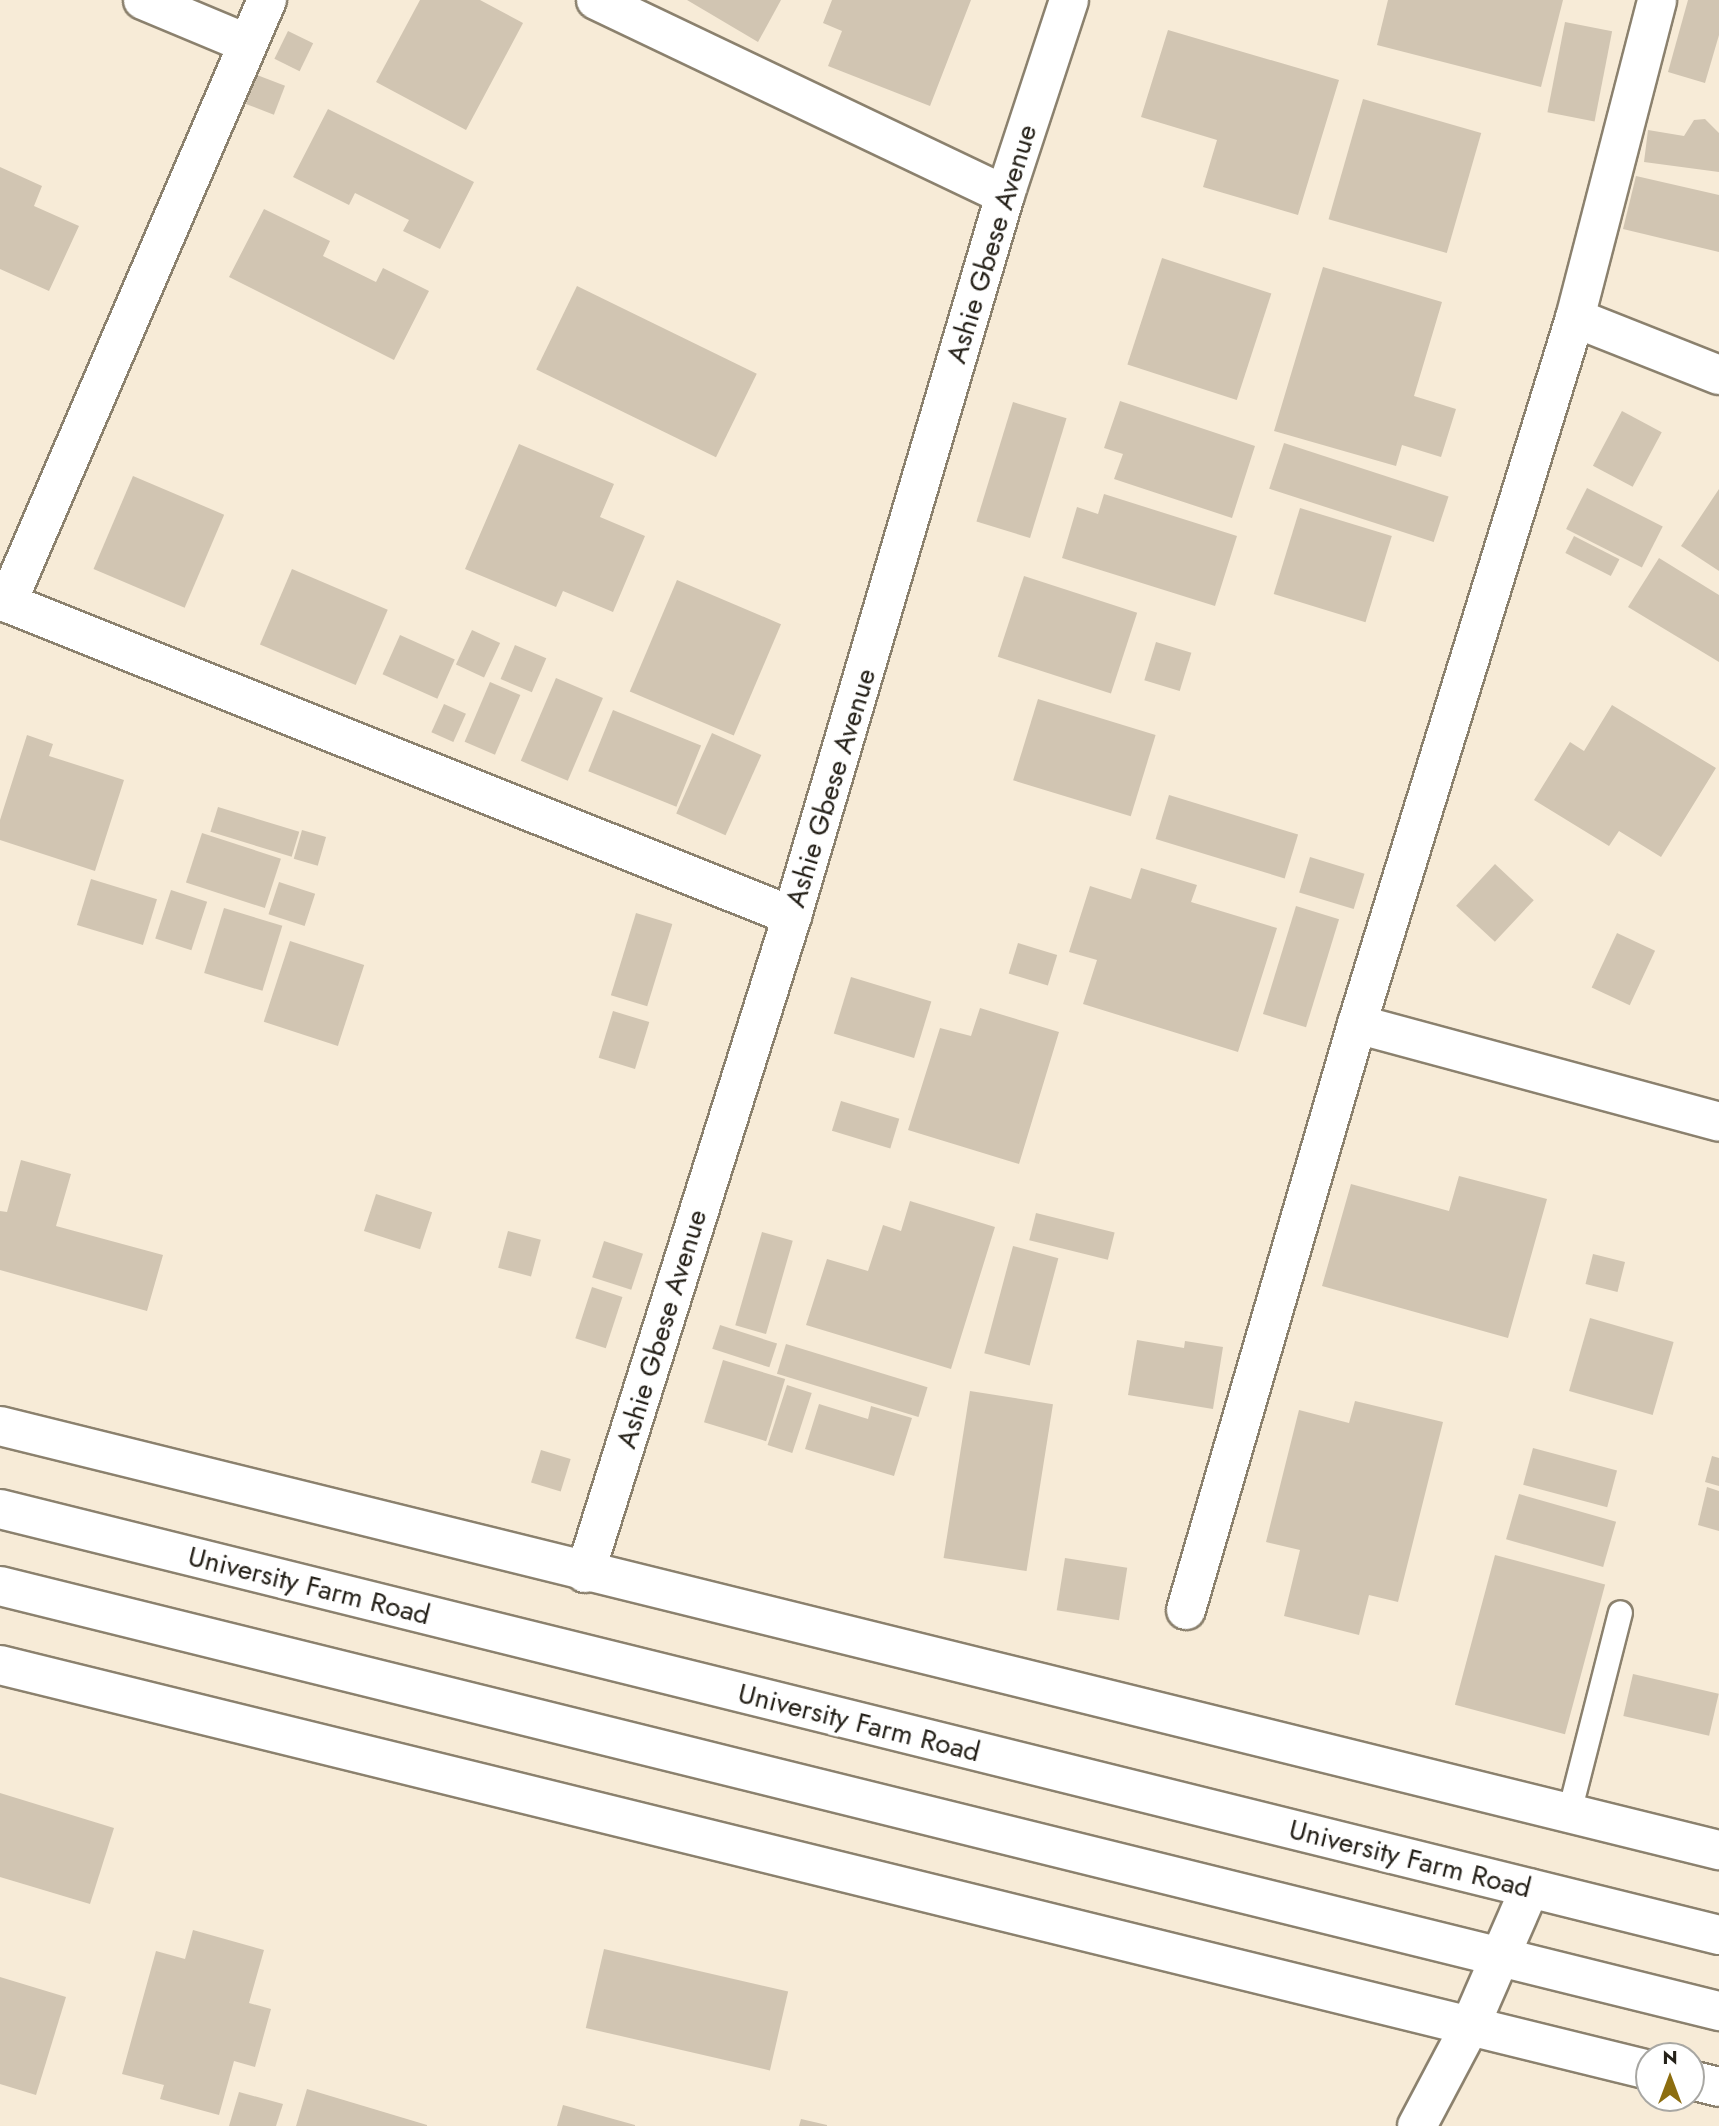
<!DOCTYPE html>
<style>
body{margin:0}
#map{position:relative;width:1719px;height:2126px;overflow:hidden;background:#f7ebd7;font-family:Jost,sans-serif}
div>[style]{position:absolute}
.building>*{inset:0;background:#d1c5b2;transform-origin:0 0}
.roads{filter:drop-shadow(2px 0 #8b816e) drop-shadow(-2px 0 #8b816e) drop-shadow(0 2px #8b816e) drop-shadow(0 -2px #8b816e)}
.lane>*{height:23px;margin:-11.5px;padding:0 11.5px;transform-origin:11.5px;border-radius:11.5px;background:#fff}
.street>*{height:38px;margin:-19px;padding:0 19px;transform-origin:19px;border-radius:19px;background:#fff}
.secondary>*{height:38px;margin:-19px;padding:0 19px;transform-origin:19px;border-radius:19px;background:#fff}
span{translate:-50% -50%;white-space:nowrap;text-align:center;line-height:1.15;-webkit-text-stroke:7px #fff;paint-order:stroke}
.street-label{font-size:28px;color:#26221a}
.north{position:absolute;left:1635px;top:2042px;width:70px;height:70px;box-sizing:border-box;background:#fff;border:2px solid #a8a7a3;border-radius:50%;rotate:0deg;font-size:19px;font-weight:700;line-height:28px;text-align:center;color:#26221a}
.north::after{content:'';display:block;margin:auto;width:24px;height:32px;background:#8c6d0f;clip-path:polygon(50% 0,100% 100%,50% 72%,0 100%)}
</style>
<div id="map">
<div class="building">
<i style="clip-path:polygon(420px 0,480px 0,523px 23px,466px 130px,376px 82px)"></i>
<i style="clip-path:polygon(687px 0,781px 0,758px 42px)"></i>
<i style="clip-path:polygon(832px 0,971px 0,930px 106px,828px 66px,842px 31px,823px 23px)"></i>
<i style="clip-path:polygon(1388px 0,1563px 0,1541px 87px,1377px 45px)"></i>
<i style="clip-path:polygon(1688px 0,1719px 0,1719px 35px,1705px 83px,1668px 72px)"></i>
<i style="left:1565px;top:22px;width:48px;height:92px;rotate:11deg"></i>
<i style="clip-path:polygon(1168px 30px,1339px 80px,1298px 215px,1203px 187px,1217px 140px,1141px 117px)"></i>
<i style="left:288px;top:31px;width:28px;height:31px;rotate:26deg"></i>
<i style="left:257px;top:75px;width:30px;height:31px;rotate:21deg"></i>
<i style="left:1363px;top:99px;width:123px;height:125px;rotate:16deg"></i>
<i style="clip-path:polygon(328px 109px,474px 182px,440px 249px,403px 231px,409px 220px,355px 193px,349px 205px,293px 177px)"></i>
<i style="clip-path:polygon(1705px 119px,1719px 133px,1719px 172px,1644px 162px,1648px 130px,1684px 136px,1694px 120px)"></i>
<i style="clip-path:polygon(0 167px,42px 186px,34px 206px,79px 226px,49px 291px,0 269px)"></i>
<i style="clip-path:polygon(1636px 176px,1719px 195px,1719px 252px,1623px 229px)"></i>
<i style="clip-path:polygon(264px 209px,330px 241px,323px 256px,376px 282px,383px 268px,429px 291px,394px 360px,229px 277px)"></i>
<i style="left:1162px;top:258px;width:115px;height:112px;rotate:18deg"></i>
<i style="clip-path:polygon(1323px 267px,1442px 302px,1414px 396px,1456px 409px,1441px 457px,1402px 445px,1396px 466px,1274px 431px)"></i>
<i style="left:577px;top:286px;width:200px;height:93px;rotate:26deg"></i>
<i style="clip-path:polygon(1120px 401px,1255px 446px,1232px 518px,1114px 479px,1123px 454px,1104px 448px)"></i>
<i style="left:1013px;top:402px;width:56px;height:125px;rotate:17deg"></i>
<i style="left:1622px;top:411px;width:45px;height:62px;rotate:28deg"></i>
<i style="left:1284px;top:443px;width:173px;height:48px;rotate:18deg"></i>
<i style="clip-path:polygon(519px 444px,614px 484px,600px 517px,645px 536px,613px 612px,563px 591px,556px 607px,465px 569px)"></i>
<i style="left:133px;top:476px;width:99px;height:101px;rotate:23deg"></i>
<i style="left:1587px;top:488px;width:85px;height:46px;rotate:27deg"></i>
<i style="clip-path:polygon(1719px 489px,1719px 571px,1681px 546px)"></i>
<i style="clip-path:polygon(1104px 494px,1237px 536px,1215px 606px,1062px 558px,1077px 507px,1098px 514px)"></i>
<i style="left:1300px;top:508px;width:96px;height:90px;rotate:17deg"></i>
<i style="left:1574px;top:536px;width:51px;height:19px;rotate:27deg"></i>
<i style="clip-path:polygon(1659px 558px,1719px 595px,1719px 662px,1628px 607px)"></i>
<i style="left:292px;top:569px;width:104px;height:82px;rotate:23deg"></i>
<i style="left:1024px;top:576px;width:119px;height:85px;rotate:18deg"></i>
<i style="left:677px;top:580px;width:113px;height:121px;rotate:23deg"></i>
<i style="left:472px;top:630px;width:31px;height:38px;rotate:25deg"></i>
<i style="left:400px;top:635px;width:60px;height:43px;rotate:24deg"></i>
<i style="left:1156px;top:642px;width:37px;height:40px;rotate:17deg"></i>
<i style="left:515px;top:645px;width:34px;height:37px;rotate:23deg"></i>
<i style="left:556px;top:678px;width:51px;height:90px;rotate:23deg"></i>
<i style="left:490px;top:682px;width:33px;height:65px;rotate:23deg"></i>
<i style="left:1038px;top:699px;width:123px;height:85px;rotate:17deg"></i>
<i style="left:444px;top:704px;width:24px;height:31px;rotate:24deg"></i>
<i style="clip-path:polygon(1612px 705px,1716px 768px,1661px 857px,1619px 831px,1609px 846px,1534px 800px,1570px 742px,1584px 751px)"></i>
<i style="left:613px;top:710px;width:95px;height:66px;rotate:22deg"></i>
<i style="left:712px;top:733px;width:54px;height:88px;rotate:24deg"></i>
<i style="clip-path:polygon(27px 735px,53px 744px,49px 756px,124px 780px,95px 871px,0 840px,0 820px)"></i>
<i style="left:1169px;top:795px;width:135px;height:46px;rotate:17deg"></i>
<i style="left:218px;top:807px;width:85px;height:26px;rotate:17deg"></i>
<i style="left:302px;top:830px;width:25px;height:30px;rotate:16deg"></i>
<i style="left:202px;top:833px;width:83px;height:52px;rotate:18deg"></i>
<i style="left:1310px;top:857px;width:57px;height:37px;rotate:17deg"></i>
<i style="left:1495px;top:864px;width:53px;height:57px;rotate:43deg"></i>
<i style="clip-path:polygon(1141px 868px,1197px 885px,1191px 902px,1277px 928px,1238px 1052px,1083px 1004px,1097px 960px,1069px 952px,1090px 886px,1131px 899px)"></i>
<i style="left:91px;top:879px;width:69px;height:48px;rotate:17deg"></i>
<i style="left:279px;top:882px;width:38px;height:34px;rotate:18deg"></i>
<i style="left:171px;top:890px;width:38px;height:51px;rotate:18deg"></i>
<i style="left:1296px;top:906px;width:45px;height:113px;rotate:17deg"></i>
<i style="left:224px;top:908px;width:61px;height:68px;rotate:17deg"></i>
<i style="left:636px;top:913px;width:38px;height:86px;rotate:17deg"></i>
<i style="left:1617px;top:933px;width:42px;height:60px;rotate:25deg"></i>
<i style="left:290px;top:941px;width:78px;height:85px;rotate:18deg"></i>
<i style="left:1018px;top:943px;width:41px;height:32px;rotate:17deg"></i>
<i style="left:851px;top:977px;width:84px;height:59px;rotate:17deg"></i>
<i style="clip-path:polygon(980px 1008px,1059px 1032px,1019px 1164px,908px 1130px,940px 1028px,971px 1036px)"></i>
<i style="left:613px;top:1011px;width:38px;height:49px;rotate:17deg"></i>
<i style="left:841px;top:1101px;width:61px;height:31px;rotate:17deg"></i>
<i style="clip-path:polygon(21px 1160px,71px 1174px,56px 1226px,163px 1255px,147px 1311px,0 1270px,0 1211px,7px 1212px)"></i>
<i style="clip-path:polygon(1459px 1176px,1547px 1199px,1508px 1338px,1322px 1286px,1351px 1184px,1449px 1211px)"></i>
<i style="left:376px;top:1194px;width:59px;height:39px;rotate:18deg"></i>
<i style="clip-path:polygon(910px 1201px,995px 1227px,951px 1369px,806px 1325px,827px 1259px,868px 1271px,883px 1225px,901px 1231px)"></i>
<i style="left:1036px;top:1213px;width:81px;height:28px;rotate:14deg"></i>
<i style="left:508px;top:1231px;width:34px;height:38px;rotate:15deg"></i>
<i style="left:762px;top:1232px;width:32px;height:97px;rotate:16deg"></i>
<i style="left:604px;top:1241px;width:41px;height:38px;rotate:18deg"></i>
<i style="left:1013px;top:1246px;width:47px;height:111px;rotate:15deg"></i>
<i style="left:1593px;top:1254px;width:33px;height:31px;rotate:14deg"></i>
<i style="left:592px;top:1287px;width:32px;height:54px;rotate:18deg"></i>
<i style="left:1590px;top:1318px;width:87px;height:76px;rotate:16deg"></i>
<i style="left:720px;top:1325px;width:60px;height:25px;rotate:18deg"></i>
<i style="clip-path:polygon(1137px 1340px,1184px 1348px,1185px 1341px,1223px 1347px,1213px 1409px,1128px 1395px)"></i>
<i style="left:786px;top:1344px;width:148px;height:31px;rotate:17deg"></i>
<i style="left:723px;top:1360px;width:65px;height:65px;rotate:17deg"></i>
<i style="left:787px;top:1385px;width:26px;height:63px;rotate:18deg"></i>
<i style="left:970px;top:1391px;width:84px;height:169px;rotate:9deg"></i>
<i style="clip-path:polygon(1355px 1401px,1443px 1422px,1398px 1602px,1369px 1595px,1359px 1635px,1284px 1616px,1300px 1550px,1266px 1542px,1299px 1410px,1349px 1423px)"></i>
<i style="clip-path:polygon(819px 1404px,868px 1419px,871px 1406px,912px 1418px,894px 1476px,805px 1449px)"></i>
<i style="left:1533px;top:1448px;width:87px;height:38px;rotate:15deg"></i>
<i style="left:541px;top:1450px;width:31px;height:34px;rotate:17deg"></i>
<i style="clip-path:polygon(1712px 1456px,1719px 1458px,1719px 1486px,1705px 1482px)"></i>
<i style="clip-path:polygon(1707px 1487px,1719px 1491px,1719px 1531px,1698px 1525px)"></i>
<i style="left:1519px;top:1494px;width:101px;height:47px;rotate:16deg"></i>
<i style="left:1495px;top:1555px;width:114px;height:155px;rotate:15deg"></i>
<i style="left:1065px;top:1558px;width:63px;height:53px;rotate:9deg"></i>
<i style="left:1633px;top:1674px;width:88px;height:43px;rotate:13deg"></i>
<i style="clip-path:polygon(0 1793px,114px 1828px,90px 1904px,0 1877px)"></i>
<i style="clip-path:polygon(193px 1930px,264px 1950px,249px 2003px,271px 2009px,255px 2067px,234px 2061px,219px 2115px,160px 2099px,164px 2085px,122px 2074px,156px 1951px,185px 1959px)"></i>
<i style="left:604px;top:1949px;width:189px;height:81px;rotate:13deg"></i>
<i style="clip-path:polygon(0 1977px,66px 1997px,36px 2095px,0 2084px)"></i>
<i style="clip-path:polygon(307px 2089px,427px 2125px,427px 2126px,296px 2126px)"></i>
<i style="clip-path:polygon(239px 2092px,283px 2104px,276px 2126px,229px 2126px)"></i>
<i style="clip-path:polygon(563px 2105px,635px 2125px,635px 2126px,557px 2126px)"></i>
<i style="clip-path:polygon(801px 2119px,827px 2125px,827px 2126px,799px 2126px)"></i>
</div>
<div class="roads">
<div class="lane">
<i style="left:1569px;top:1812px;width:206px;rotate:-75.7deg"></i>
</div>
<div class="street">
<i style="left:143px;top:0;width:112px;rotate:22.7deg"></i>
<i style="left:596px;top:0;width:453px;rotate:25.5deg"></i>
<i style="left:1575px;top:318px;width:155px;rotate:21.6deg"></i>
<i style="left:0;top:600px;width:853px;rotate:21.75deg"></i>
<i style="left:7px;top:603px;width:657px;rotate:-66.68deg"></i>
<i style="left:1357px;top:1024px;width:375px;rotate:15.1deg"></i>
<i style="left:0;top:1426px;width:1771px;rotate:13.86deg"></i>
<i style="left:585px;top:1573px;width:689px;rotate:-72.51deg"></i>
<i style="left:792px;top:916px;width:752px;rotate:-73.54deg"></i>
<i style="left:1005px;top:195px;width:205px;rotate:-71.8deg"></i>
<i style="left:1186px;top:1610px;width:610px;rotate:-73.73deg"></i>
<i style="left:1357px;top:1024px;width:739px;rotate:-72.84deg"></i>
<i style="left:1575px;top:318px;width:328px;rotate:-75.5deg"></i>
<i style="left:0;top:1665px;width:1698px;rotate:13.8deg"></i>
<i style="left:1691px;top:2080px;width:29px;rotate:14deg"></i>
</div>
<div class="secondary">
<i style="left:0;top:1509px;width:1771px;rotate:13.92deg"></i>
<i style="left:0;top:1586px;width:1771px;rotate:13.89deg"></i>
<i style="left:1417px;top:2126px;width:113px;rotate:-62.1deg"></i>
<i style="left:1470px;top:2026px;width:150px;rotate:-66.5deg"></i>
</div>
</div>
<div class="street-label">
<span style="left:992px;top:244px;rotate:-73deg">Ashie Gbese Avenue</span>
<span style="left:831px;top:788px;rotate:-73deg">Ashie Gbese Avenue</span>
<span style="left:662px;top:1329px;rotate:-73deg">Ashie Gbese Avenue</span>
<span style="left:309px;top:1586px;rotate:14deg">University Farm Road</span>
<span style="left:859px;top:1723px;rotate:14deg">University Farm Road</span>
<span style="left:1410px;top:1859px;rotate:14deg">University Farm Road</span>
</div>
<div class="north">N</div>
</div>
